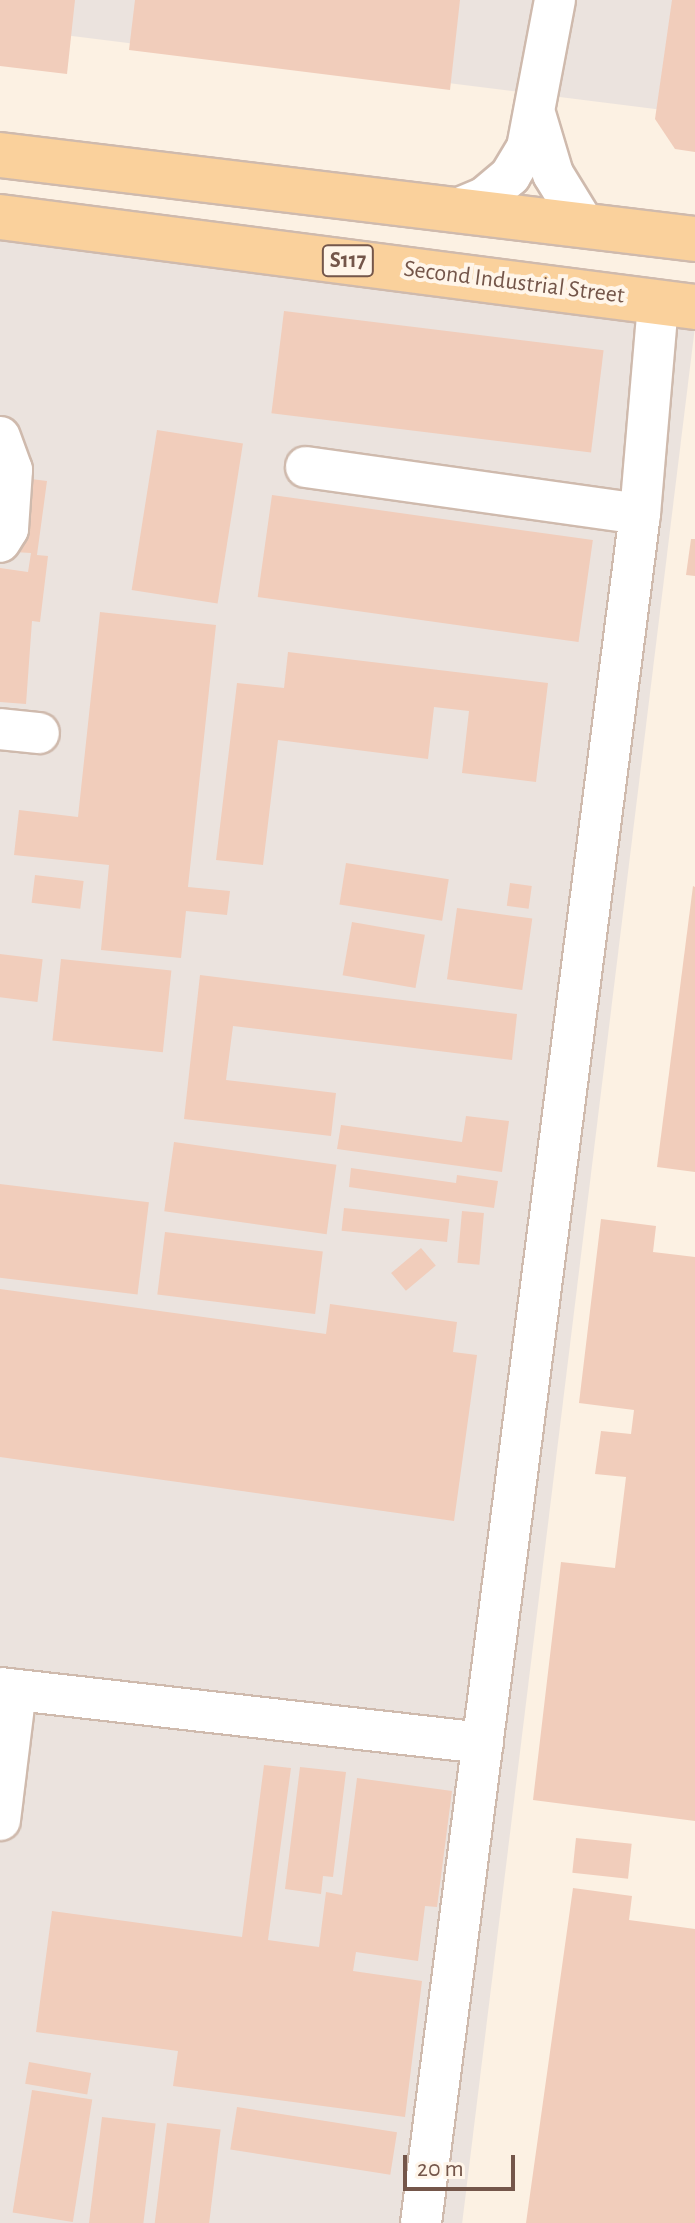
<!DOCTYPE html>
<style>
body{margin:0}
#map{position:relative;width:695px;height:2223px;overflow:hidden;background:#fcf1e3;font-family:"Alegreya Sans",sans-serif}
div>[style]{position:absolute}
.industrial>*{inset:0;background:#ebe3de;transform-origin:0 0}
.building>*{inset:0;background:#f1cdbb;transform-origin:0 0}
.roads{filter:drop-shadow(2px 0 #cfbaad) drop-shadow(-2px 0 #cfbaad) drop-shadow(0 2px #cfbaad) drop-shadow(0 -2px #cfbaad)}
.minor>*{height:40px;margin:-20px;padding:0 20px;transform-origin:20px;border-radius:20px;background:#fff}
.major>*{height:44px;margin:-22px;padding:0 22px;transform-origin:22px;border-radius:22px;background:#fad19c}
span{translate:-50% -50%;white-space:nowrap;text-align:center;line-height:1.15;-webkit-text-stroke:8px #fff5e9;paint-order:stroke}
.shield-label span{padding:2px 6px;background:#fff5e9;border:2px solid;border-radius:6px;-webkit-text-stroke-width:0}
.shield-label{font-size:22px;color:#74564a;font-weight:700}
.street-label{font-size:24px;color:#74564a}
.scale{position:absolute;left:403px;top:2155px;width:112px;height:36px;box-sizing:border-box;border:4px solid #74564a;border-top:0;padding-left:10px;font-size:24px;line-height:28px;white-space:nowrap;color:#74564a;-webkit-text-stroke:6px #fff5e9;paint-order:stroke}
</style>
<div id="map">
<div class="industrial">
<i style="clip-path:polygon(0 0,695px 0,695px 114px,0 27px)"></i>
<i style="left:0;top:235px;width:701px;height:1988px;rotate:7deg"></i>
</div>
<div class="building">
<i style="clip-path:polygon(0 0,75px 0,67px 74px,0 66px)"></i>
<i style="clip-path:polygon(135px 0,460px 0,450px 90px,129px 50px)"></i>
<i style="clip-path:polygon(672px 0,695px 0,695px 152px,675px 149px,655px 119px)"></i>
<i style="left:284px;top:311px;width:322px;height:103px;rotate:7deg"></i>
<i style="left:157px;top:430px;width:87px;height:162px;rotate:9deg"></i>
<i style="clip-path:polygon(23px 478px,47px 481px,37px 555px,48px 556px,40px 622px,32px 621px,26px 704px,0 702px,0 568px,28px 572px,31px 553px,14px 552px)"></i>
<i style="left:272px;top:495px;width:324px;height:103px;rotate:8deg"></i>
<i style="clip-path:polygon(691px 539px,695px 539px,695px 576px,686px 575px)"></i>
<i style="clip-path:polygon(100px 612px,216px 625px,188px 887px,230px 891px,227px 915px,186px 911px,181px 958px,101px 950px,109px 865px,14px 855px,19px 810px,78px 817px)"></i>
<i style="clip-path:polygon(288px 652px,548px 683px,536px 782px,462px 773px,469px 711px,434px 707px,428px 759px,278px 740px,263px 865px,216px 860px,237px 683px,284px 688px)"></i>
<i style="left:346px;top:863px;width:104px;height:42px;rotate:9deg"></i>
<i style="left:35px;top:875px;width:49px;height:28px;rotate:7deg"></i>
<i style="left:510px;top:883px;width:22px;height:23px;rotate:8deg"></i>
<i style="clip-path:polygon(693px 886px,695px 887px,695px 1172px,657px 1167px)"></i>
<i style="left:457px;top:908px;width:76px;height:72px;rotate:8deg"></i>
<i style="left:352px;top:922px;width:74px;height:54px;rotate:10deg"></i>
<i style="left:0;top:954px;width:43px;height:43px;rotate:7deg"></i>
<i style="left:61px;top:959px;width:111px;height:82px;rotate:6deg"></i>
<i style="clip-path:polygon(200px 975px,517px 1014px,512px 1060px,233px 1026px,226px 1080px,336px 1093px,331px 1136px,184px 1119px)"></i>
<i style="clip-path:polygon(466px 1116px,509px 1121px,502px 1172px,337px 1149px,341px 1125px,462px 1142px)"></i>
<i style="left:174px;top:1142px;width:164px;height:70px;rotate:8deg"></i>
<i style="clip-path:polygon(351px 1168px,456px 1183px,457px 1175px,498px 1181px,494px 1208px,349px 1187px)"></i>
<i style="left:0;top:1184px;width:150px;height:93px;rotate:7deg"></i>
<i style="left:344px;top:1208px;width:106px;height:23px;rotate:6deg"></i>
<i style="left:462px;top:1211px;width:22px;height:52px;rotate:5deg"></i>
<i style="clip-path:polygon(601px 1219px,656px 1226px,653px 1252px,695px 1257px,695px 1821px,533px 1800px,561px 1562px,615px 1568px,626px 1477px,595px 1474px,601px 1431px,631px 1434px,634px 1410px,579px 1403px)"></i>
<i style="left:165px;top:1232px;width:159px;height:63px;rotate:7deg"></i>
<i style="left:421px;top:1248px;width:23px;height:39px;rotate:50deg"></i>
<i style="clip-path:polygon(0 1289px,326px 1334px,330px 1304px,457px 1322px,453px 1352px,477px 1355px,454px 1521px,0 1457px)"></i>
<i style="clip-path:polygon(264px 1765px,291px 1768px,268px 1940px,289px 1943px,319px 1947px,326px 1892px,342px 1895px,357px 1778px,452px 1791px,437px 1907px,425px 1906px,418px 1961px,356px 1952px,353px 1971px,422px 1981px,405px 2117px,173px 2086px,178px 2051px,36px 2032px,52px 1911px,242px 1937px)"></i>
<i style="clip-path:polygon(300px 1767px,346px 1772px,333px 1877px,323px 1876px,321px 1894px,285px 1889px)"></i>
<i style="left:576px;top:1838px;width:56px;height:35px;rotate:6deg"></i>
<i style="clip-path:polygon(573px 1888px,632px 1896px,629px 1920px,695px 1929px,695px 2223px,526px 2223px)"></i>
<i style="left:29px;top:2062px;width:63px;height:22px;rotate:10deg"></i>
<i style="left:32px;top:2090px;width:61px;height:124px;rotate:9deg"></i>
<i style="left:237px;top:2107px;width:162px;height:43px;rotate:9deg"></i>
<i style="left:102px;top:2117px;width:54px;height:107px;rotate:7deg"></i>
<i style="left:167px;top:2123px;width:54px;height:101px;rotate:7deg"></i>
</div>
<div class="roads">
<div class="minor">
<i style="left:536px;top:117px;width:59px;rotate:73.4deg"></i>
<i style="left:553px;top:174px;width:61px;rotate:58.4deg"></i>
<i style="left:455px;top:210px;width:33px;rotate:-23deg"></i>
<i style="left:485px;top:197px;width:33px;rotate:-40deg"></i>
<i style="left:510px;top:176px;width:33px;rotate:-59deg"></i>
<i style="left:527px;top:148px;width:151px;rotate:-79.3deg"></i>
<i style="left:0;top:437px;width:35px;rotate:70deg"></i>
<i style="left:12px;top:470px;width:59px;rotate:93.9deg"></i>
<i style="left:8px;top:529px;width:15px;rotate:122deg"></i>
<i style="left:306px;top:467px;width:337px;rotate:8deg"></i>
<i style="left:0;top:729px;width:39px;rotate:6deg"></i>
<i style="left:0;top:1688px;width:486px;rotate:6.5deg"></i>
<i style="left:0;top:1820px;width:131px;rotate:-83deg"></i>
<i style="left:421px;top:2223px;width:1723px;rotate:-82.7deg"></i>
<i style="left:640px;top:514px;width:213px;rotate:-85.1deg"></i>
</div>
<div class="major">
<i style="left:0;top:155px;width:700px;rotate:6.89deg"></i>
<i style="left:0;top:217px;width:701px;rotate:7.38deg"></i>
</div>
</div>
<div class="shield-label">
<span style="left:348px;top:261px">S117</span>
</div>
<div class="street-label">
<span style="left:514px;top:283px;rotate:7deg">Second Industrial Street</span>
</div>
<div class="scale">20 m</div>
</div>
